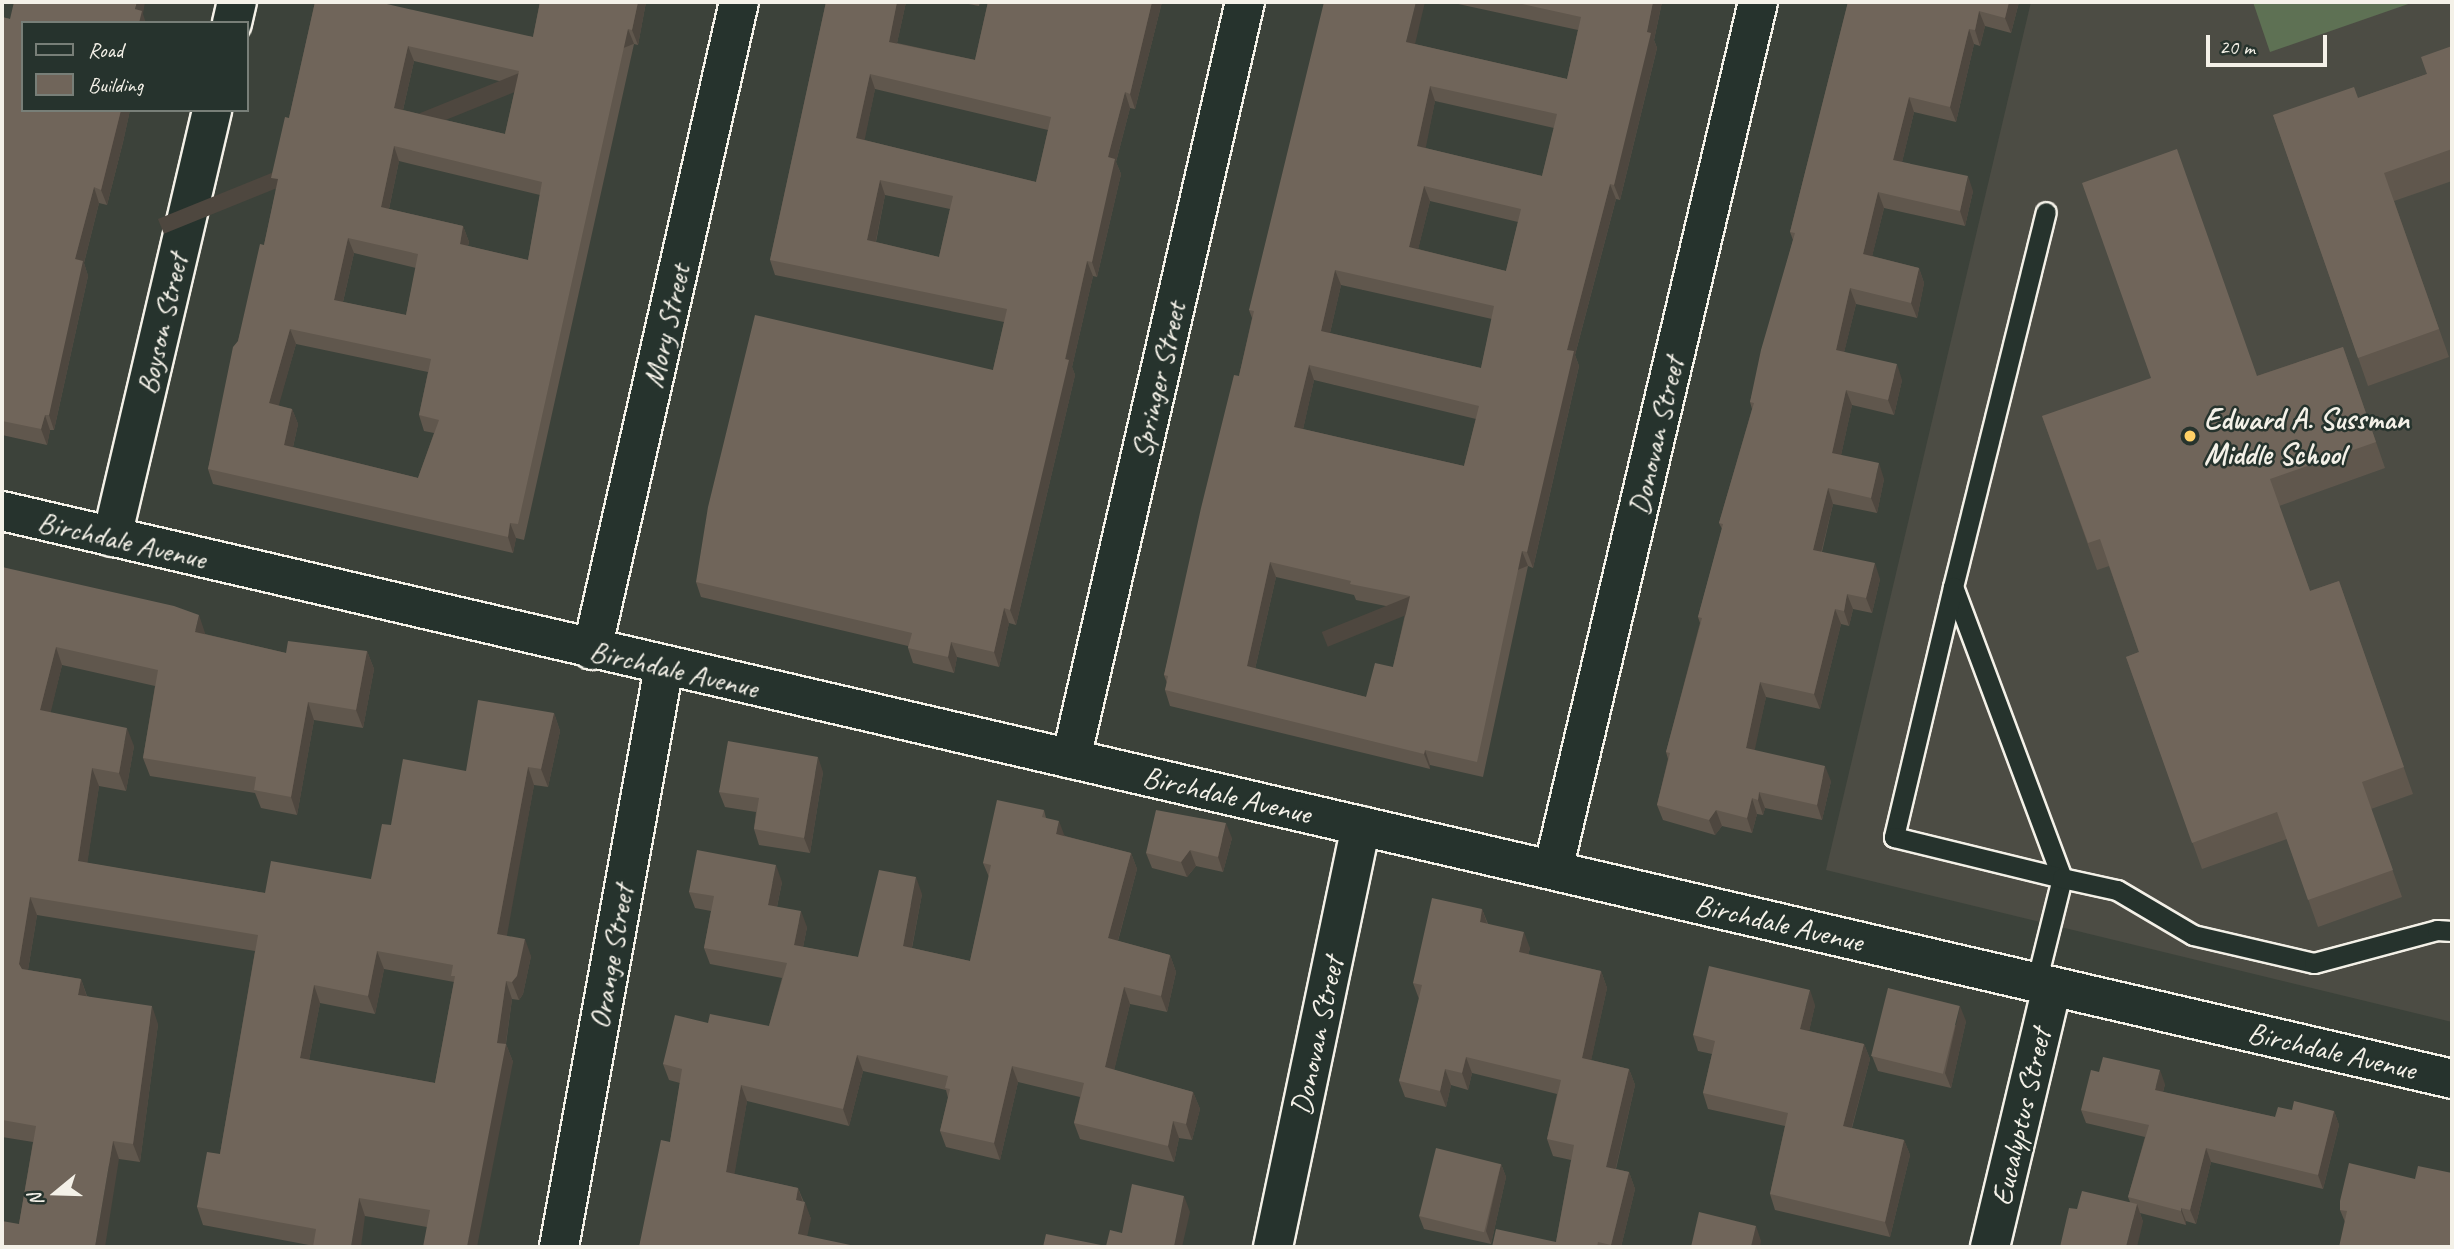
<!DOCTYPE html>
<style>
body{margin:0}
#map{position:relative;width:2454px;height:1249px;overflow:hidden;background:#3c423a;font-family:Caveat,sans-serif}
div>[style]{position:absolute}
.built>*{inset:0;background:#4c4c44}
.green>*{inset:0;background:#5e7154}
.roads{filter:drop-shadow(2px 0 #f4f1e8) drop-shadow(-2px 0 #f4f1e8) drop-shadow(0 2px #f4f1e8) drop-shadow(0 -2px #f4f1e8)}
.service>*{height:19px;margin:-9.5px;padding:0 9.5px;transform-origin:9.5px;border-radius:9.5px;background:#26332d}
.minor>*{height:38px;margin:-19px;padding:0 19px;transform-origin:19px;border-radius:19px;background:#26332d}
.tertiary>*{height:38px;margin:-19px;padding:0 19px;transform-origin:19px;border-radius:19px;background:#26332d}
.wall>*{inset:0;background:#60574d}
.shaded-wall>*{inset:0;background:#4e473f;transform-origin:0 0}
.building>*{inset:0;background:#70655a;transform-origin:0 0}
.dots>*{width:19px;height:19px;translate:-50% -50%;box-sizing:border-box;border:4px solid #26332d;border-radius:50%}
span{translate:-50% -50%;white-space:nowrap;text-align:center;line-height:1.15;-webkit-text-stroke:5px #26332d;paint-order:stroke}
.street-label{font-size:30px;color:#f4f1e8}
.poi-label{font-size:30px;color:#f4f1e8;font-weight:700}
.left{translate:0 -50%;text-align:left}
.frame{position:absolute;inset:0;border:4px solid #f4f1e8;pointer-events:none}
.legend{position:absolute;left:21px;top:21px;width:228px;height:91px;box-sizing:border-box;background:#26332d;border:2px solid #787f78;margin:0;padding:9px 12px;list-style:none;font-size:21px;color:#f4f1e8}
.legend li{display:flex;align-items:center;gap:14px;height:35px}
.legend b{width:35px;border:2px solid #787f78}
.north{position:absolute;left:21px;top:1158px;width:70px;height:70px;-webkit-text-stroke:5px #26332d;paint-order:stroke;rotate:251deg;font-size:19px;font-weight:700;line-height:28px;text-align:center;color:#f4f1e8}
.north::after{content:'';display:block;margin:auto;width:24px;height:32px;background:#f4f1e8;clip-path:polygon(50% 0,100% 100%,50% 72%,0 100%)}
.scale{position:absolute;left:2206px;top:35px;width:121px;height:32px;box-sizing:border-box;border:4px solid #f4f1e8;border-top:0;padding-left:9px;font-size:21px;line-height:24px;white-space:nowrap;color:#f4f1e8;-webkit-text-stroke:5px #26332d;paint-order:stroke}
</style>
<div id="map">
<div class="built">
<i style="clip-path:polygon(2031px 2px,2452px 2px,2452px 1022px,1826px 870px)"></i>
</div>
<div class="green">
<i style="clip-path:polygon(2253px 2px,2414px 2px,2270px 52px)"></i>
</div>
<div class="roads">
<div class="service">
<i style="left:1953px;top:587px;width:386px;rotate:-76.1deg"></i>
<i style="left:2036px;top:983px;width:108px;rotate:-76.1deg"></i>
<i style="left:2062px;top:878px;width:311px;rotate:-110.5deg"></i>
<i style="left:1953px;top:587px;width:257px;rotate:103.3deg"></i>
<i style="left:1894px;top:837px;width:173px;rotate:13.7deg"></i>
<i style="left:2062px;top:878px;width:56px;rotate:12.3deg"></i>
<i style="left:2117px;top:890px;width:88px;rotate:30.6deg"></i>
<i style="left:2193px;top:935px;width:124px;rotate:13deg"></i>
<i style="left:2314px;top:963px;width:127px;rotate:-15deg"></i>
<i style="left:2437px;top:930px;width:15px;rotate:4deg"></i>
</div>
<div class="minor">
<i style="left:232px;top:23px;width:22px;rotate:-77deg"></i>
<i style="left:112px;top:537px;width:439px;rotate:-76.8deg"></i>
<i style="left:592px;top:650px;width:664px;rotate:-77.22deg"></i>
<i style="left:1071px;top:759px;width:777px;rotate:-77.06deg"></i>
<i style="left:1553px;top:870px;width:892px;rotate:-76.71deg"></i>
<i style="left:559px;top:1247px;width:589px;rotate:-79.74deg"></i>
<i style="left:1273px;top:1247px;width:430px;rotate:-78.2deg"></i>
<i style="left:1990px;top:1247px;width:267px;rotate:-76.6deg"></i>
</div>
<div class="tertiary">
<i style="left:2px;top:511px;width:2515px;rotate:13.05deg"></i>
</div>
</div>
<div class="wall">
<i style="clip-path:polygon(evenodd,315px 2px,533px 37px,540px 2px,646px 2px,638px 45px,634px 44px,524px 540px,516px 538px,513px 553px,213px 484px,208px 469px,238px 341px,264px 245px,276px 190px,271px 178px,289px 118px,315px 2px,414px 61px,516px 85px,505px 134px,403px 110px,414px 61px,315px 2px,399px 161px,540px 195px,528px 260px,468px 246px,469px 242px,463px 226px,389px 209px,399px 161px,315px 2px,354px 253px,416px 268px,406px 315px,343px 302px,354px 253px,315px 2px,296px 344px,428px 372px,419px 415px,424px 431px,434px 433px,418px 478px,293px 447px,298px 424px,292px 409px,278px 406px,296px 344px)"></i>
<i style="clip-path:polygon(evenodd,826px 2px,906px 2px,897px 43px,975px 60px,988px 2px,1162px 2px,1135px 109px,1130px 108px,1116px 162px,1121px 174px,1097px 277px,1093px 276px,1072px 367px,1075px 375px,1016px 625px,1009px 623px,999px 667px,957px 657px,954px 673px,913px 663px,908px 648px,908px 646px,701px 597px,696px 582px,993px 370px,1004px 322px,775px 275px,770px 260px,826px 2px,875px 89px,1048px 130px,1036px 182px,864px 140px,875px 89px,826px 2px,885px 195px,950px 209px,939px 257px,876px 242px,885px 195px)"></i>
<i style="clip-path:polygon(958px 2px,980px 2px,979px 6px)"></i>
<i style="clip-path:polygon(evenodd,1449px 2px,1662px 2px,1654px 40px,1657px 48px,1620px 200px,1616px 199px,1575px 355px,1579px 366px,1533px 568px,1528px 566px,1483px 777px,1430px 765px,1430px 769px,1170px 706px,1165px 690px,1167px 683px,1164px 675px,1239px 376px,1252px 318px,1249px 310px,1415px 44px,1567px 79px,1578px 30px,1449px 2px,1435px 101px,1554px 128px,1542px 176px,1425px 148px,1435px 101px,1449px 2px,1430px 201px,1518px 222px,1506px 271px,1418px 249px,1430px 201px,1449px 2px,1341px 285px,1492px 319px,1481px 368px,1330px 333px,1341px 285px,1449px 2px,1314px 380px,1476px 419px,1464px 466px,1303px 429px,1314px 380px,1449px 2px,1276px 577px,1354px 595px,1356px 600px,1406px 610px,1393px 667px,1366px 697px,1255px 669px,1276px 577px)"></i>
<i style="clip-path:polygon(1848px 2px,2019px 2px,2011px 33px,1985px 26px,1980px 46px,1974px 44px,1956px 122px,1914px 112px,1902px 162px,1973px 191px,1965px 226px,1884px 208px,1872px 256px,1919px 268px,1924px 283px,1917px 318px,1856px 304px,1844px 352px,1902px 380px,1894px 415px,1852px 405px,1841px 455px,1884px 479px,1877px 513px,1833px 504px,1822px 552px,1880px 579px,1872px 613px,1853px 609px,1849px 626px,1841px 624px,1820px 709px,1766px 697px,1754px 750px,1831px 781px,1822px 820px,1765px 808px,1763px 815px,1757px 814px,1752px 833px,1722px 826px,1715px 835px,1663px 820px,1657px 805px,1668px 759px,1666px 752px,1700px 623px,1698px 617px,1722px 529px,1719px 523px,1752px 409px,1750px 402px,1793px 240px,1790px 232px)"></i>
<i style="clip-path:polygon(143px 14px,23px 110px,130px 110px,123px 142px,107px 205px,99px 203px,84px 263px,88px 276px,54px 430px,50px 430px,47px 445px,2px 435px,2px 17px,10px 19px)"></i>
<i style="clip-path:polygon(2452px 46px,2452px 181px,2394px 201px,2449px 357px,2368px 386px,2273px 115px,2358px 98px,2427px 74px)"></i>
<i style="clip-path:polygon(2343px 347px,2385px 468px,2279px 506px,2310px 591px,2339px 581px,2413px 794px,2371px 809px,2402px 897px,2318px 927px,2287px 839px,2202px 869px,2126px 657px,2139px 652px,2109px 566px,2097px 570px,2042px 416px,2257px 376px)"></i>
<i style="clip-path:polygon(evenodd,2px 567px,205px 633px,205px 634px,286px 653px,367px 651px,374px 669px,363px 728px,314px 720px,297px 815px,261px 808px,255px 793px,150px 776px,143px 758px,155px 686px,62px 665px,50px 713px,134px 746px,126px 791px,99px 786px,87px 863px,265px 893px,371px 879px,391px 825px,466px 771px,554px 713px,560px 731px,548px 787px,534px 785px,506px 935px,531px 956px,523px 994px,519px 1000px,512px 999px,506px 1044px,513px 1062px,427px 1227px,365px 1216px,314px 1246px,203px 1225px,197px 1207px,220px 1154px,255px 951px,37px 915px,28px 970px,81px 979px,87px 996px,158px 1024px,140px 1162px,119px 1159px,19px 1224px,33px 1142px,2px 1137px,2px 567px,384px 969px,454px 982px,435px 1083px,309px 1060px,320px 1003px,375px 1014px,384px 969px)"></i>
<i style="clip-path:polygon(823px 772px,810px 853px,759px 845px,754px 829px,756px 812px,725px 807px,719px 792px)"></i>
<i style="clip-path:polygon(1044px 810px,1046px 818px,1065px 836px,1131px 853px,1137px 869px,1118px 941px,1170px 955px,1176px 972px,1167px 1012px,1130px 1004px,1114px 1070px,1193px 1092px,1200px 1109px,1192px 1140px,1179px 1138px,1174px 1162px,1080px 1139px,1074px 1123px,1080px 1097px,1018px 1082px,1000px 1160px,946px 1147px,940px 1131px,948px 1098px,946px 1090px,863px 1071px,849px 1126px,747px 1101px,734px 1174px,798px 1188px,811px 1219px,639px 1247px,670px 1142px,680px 1083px,669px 1080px,663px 1064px,708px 1023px,769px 1026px,782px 978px,710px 964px,704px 948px,711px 911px,695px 908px,689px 892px,782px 882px,777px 907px,807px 927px,803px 947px,858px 957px,922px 894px,912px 948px,970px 961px,989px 877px,983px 863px)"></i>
<i style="clip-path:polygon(1232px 838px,1223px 872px,1196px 866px,1187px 877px,1152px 868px,1146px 853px)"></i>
<i style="clip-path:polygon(1482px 909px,1488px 924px,1530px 948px,1528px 955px,1601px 971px,1607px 988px,1591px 1060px,1629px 1069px,1635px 1085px,1616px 1169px,1629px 1172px,1635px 1189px,1621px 1247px,1492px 1247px,1556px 1242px,1571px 1160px,1553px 1156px,1547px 1139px,1557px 1094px,1472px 1073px,1468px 1090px,1451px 1085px,1446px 1107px,1405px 1097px,1399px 1081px,1419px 999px,1413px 983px)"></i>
<i style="clip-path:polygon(1815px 1005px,1809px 1031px,1864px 1044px,1870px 1059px,1852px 1128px,1904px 1140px,1910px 1155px,1890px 1237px,1775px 1210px,1770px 1194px,1785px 1126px,1708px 1109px,1703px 1093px,1712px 1054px,1698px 1051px,1693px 1035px)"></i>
<i style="clip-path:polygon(1966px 1021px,1951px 1088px,1878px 1071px,1872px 1056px)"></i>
<i style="clip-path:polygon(2165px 1084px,2163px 1092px,2275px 1117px,2292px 1110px,2334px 1111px,2339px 1125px,2323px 1189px,2211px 1162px,2196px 1224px,2186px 1221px,2186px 1225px,2140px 1213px,2143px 1222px,2077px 1209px,2130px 1202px,2128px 1197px,2145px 1137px,2086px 1123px,2081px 1110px)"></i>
<i style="clip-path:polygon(1501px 1164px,1506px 1177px,1491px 1244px,1424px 1229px,1419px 1216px)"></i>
<i style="clip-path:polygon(2415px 1179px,2345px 1222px,2340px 1210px)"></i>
</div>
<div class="shaded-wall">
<i style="clip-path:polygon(137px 2px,145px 2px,143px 14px,146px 23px,139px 23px,135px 9px)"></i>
<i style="clip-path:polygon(638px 2px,646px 2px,638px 45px,632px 30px)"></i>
<i style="clip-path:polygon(897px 2px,906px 2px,894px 57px,889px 42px)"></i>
<i style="clip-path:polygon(1152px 2px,1162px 2px,1135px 109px,1130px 94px)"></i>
<i style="clip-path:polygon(1416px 2px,1425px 2px,1412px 57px,1406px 42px)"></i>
<i style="clip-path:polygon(1653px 2px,1662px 2px,1654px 40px,1657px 48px,1620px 200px,1614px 185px)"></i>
<i style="clip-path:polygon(2009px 2px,2019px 2px,2011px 33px,2005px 18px)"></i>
<i style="clip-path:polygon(1979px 11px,1985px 26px,1980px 46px,1975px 30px)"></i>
<i style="left:628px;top:29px;width:16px;height:507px;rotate:68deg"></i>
<i style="clip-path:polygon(1969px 29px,1974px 44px,1956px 122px,1950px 107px)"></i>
<i style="clip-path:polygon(408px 46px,414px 61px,400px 123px,394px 108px)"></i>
<i style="clip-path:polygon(870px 74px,875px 89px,862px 153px,856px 138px)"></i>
<i style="clip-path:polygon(1430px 86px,1435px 101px,1423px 162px,1417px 146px)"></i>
<i style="clip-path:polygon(1125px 92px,1130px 108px,1116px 162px,1121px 174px,1097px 277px,1092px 262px,1108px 157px)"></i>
<i style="clip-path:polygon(1909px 97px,1914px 112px,1899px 175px,1893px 160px)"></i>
<i style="clip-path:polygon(121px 110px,130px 110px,123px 142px,107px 205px,101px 190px)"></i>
<i style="clip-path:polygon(394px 146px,399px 161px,386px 223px,381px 207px)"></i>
<i style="clip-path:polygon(1968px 176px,1973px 191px,1965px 226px,1960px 211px)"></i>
<i style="clip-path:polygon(880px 180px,885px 195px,873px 255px,867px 240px)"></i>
<i style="clip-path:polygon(1610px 184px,1616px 199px,1575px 355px,1579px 366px,1533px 568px,1527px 552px,1567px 350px)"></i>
<i style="clip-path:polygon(1424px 186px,1430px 201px,1415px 262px,1409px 247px)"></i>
<i style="clip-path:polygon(94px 187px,99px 203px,84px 263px,88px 276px,54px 430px,49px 415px,75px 259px)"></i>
<i style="clip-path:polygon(1878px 192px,1884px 208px,1869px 269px,1863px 254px)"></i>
<i style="clip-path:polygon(463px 226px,469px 242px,465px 259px,460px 244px)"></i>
<i style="clip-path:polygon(348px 238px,354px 253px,340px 315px,334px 300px)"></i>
<i style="clip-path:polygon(1087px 261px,1093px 276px,1072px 367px,1075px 375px,1016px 625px,1010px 610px)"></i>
<i style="clip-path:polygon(1919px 268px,1924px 283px,1917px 318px,1911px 303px)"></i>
<i style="clip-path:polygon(1335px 270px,1341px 285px,1327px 346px,1321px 331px)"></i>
<i style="clip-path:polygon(1850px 288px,1856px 304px,1841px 365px,1836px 350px)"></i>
<i style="clip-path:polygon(290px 329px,296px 344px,275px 419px,269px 403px)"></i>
<i style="clip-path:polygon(1897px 364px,1902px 380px,1894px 415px,1888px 400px)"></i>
<i style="clip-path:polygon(1309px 365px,1314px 380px,1300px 443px,1294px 427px)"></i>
<i style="clip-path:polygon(1846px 390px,1852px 405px,1838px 469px,1832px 453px)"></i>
<i style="clip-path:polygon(292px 409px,298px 424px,290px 460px,284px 445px)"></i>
<i style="clip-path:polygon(45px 415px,50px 430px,47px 445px,41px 429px)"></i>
<i style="clip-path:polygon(1879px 463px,1884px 479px,1877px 513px,1871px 498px)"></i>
<i style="clip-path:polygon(1828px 488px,1833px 504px,1818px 565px,1813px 550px)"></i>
<i style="clip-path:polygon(510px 523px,516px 538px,513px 553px,508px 537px)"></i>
<i style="left:1522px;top:551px;width:16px;height:216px;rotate:68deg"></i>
<i style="clip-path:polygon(1270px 562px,1276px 577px,1252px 682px,1247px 666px)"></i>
<i style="clip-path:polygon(1875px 563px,1880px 579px,1872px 613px,1866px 598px)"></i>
<i style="clip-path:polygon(1847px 594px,1853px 609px,1849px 626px,1844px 611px)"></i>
<i style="clip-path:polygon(1004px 608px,1009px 623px,999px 667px,994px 652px)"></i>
<i style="clip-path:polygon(1835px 609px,1841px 624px,1820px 709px,1814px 694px)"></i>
<i style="clip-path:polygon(199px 615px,205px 633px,201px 650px,195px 632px)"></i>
<i style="clip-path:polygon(951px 642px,957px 657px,954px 673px,948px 657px)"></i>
<i style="clip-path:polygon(56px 647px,62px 665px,47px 728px,40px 710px)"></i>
<i style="clip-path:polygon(367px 651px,374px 669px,363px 728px,356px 710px)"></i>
<i style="clip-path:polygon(1760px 682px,1766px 697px,1752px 763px,1746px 748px)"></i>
<i style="clip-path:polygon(308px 702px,314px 720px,297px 815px,291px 797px)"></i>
<i style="clip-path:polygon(554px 713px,560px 731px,548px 787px,541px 769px)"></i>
<i style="clip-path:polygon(127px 728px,134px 746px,126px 791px,119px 773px)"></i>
<i style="clip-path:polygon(1425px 750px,1430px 765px,1430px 769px,1424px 754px)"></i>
<i style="clip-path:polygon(818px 757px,823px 772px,810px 853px,804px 838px)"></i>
<i style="clip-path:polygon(1825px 766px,1831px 781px,1822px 820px,1817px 805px)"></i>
<i style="clip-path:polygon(528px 767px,534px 785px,504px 952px,497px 934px)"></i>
<i style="clip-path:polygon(92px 768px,99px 786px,85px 879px,78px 861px)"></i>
<i style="clip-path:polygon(1759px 792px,1765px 808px,1763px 815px,1758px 800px)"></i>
<i style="clip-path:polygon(1752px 798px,1757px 814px,1752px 833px,1747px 818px)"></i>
<i style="clip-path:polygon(1716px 810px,1722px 826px,1715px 835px,1709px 820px)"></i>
<i style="clip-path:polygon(1059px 821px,1065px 837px,1056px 834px)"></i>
<i style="clip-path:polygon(1226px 823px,1232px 838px,1223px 872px,1218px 857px)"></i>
<i style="clip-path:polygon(1190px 850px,1196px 866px,1187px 877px,1181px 862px)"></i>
<i style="clip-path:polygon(1131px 853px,1137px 869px,1114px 955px,1108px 938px)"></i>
<i style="clip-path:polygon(776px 865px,782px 882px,774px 921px,768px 905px)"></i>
<i style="clip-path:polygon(916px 877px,922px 894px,909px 962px,903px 946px)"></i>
<i style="clip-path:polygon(30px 897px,37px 915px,26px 982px,19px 964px)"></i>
<i style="clip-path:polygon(1482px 909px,1488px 926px,1480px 922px)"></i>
<i style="clip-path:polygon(801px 911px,807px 927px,800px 962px,794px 945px)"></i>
<i style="clip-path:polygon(1524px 932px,1530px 948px,1525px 969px,1519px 952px)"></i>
<i style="clip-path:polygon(525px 939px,531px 956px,523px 994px,519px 1000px,512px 982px)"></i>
<i style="clip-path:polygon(377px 951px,384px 969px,375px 1014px,368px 996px)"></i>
<i style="clip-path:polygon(1170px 955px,1176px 972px,1167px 1012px,1161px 996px)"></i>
<i style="clip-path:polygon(1601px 971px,1607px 988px,1588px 1075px,1582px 1058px)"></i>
<i style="clip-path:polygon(81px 979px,87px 997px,78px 995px)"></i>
<i style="clip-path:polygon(506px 981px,512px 999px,505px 1049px,506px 1044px,513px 1062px,477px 1247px,467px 1247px)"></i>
<i style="clip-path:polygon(314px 985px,320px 1003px,306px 1076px,300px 1058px)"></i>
<i style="clip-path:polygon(1124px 987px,1130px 1004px,1111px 1084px,1105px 1067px)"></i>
<i style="clip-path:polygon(1810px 990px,1815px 1005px,1806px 1045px,1800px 1029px)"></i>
<i style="clip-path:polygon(152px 1006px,158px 1024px,140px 1162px,133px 1144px)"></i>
<i style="clip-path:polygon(1960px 1006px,1966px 1021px,1951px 1088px,1945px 1073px)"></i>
<i style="clip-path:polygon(1864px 1044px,1870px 1059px,1848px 1141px,1843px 1126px)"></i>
<i style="clip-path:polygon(857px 1055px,863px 1071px,849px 1126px,843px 1109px)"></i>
<i style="clip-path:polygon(1466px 1057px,1472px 1073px,1468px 1090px,1462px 1073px)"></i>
<i style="clip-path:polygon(1012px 1066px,1018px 1082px,1000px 1160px,994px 1143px)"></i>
<i style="clip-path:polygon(1445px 1069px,1451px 1085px,1446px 1107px,1440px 1091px)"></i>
<i style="clip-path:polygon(1629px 1069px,1635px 1085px,1612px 1184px,1606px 1167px)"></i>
<i style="clip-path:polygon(2160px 1070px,2165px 1084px,2160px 1104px,2155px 1090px)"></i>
<i style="clip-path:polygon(741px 1085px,747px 1101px,732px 1189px,726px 1172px)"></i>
<i style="clip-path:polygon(1193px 1092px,1200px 1109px,1192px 1140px,1186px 1124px)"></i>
<i style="clip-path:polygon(2334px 1111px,2339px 1125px,2323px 1189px,2318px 1175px)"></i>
<i style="clip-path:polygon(1173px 1121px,1179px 1138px,1174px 1162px,1168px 1146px)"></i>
<i style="clip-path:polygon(1904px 1140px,1910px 1155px,1890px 1237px,1885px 1222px)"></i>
<i style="clip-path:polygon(113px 1141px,119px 1159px,105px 1247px,95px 1247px)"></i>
<i style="clip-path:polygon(2206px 1148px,2211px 1162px,2196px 1224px,2190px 1210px)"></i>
<i style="clip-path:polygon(1501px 1164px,1506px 1177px,1491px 1244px,1486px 1231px)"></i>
<i style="clip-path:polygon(1629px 1172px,1635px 1189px,1621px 1247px,1612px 1247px,1611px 1245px)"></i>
<i style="clip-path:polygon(798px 1188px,804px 1205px,796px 1200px)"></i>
<i style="clip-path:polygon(1184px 1196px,1190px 1212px,1182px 1247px,1174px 1247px)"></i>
<i style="clip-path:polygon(359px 1198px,365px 1216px,361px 1247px,351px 1247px)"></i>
<i style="clip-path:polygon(805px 1202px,811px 1219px,805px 1247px,798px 1234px)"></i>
<i style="clip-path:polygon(2137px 1204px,2143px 1222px,2137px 1247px,2126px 1247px)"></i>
<i style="clip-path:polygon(2181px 1208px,2186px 1221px,2186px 1225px,2181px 1211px)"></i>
<i style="clip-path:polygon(1756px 1226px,1761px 1241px,1760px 1247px,1751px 1247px)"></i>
</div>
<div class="building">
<i style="clip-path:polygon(14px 2px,137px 2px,135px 9px,142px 11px,139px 23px,23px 23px,23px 110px,121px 110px,101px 190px,94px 187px,75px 259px,83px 261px,49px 415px,45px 415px,41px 429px,2px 421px,2px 17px,10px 19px)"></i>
<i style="clip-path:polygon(evenodd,315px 2px,378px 2px,533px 37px,540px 2px,638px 2px,632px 30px,628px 29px,518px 524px,510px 523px,508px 537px,208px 469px,233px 347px,238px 341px,260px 244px,264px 245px,278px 179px,271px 178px,285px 117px,289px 118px,315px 2px,408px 46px,519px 71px,505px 134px,394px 108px,408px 46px,315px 2px,394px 146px,542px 182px,528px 260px,460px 244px,463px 226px,381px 207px,394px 146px,315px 2px,348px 238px,418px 254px,406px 315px,334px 300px,348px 238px,315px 2px,290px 329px,431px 359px,419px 415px,439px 420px,418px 478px,284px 445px,292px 409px,269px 403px,290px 329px)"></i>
<i style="clip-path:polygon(evenodd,826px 2px,897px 2px,889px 42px,975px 60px,988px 2px,1152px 2px,1130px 94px,1125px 92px,1108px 157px,1115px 159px,1092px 262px,1087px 261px,1065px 359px,1069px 360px,1010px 610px,1004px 608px,994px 652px,951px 642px,948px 657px,908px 648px,912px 633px,696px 582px,708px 507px,755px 315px,993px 370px,1007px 309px,770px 260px,826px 2px,870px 74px,1051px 117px,1036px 182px,856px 138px,870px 74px,826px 2px,880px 180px,953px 196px,939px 257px,867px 240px,880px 180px)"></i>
<i style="clip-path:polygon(evenodd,1324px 2px,1416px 2px,1406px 42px,1567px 79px,1581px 17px,1513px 2px,1653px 2px,1647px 32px,1651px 33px,1614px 185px,1610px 184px,1567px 350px,1574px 351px,1527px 552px,1522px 551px,1477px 762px,1425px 750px,1424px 754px,1165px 690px,1168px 676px,1164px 675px,1201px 508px,1234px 375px,1239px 376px,1254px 311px,1249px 310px,1324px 2px,1430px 86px,1557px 114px,1542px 176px,1417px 146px,1430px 86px,1324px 2px,1424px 186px,1521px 209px,1506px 271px,1409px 247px,1424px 186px,1324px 2px,1335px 270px,1494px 306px,1481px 368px,1321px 331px,1335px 270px,1324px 2px,1309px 365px,1479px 406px,1464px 466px,1294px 427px,1309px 365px,1324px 2px,1270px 562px,1351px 581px,1350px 584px,1410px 596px,1393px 667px,1375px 663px,1366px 697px,1247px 666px,1270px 562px)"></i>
<i style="clip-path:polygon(1848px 2px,2009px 2px,2005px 18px,1979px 11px,1975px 30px,1969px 29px,1950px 107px,1909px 97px,1893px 160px,1968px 176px,1960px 211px,1878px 192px,1863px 254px,1919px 268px,1911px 303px,1850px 288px,1836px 350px,1897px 364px,1888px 400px,1846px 390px,1832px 453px,1879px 463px,1871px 498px,1828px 488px,1813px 550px,1875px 563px,1866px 598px,1847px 594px,1844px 611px,1835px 609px,1814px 694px,1760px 682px,1746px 748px,1825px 766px,1817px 805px,1759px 792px,1758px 800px,1752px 798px,1747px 818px,1716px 810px,1709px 820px,1657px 805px,1670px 753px,1666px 752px,1702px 618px,1698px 617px,1723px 524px,1719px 523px,1754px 403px,1750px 402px,1761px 350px,1795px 233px,1790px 232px)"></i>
<i style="clip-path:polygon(2452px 46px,2452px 149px,2384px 173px,2439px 329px,2358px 358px,2273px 115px,2354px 87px,2358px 98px,2427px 74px,2421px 57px)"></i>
<i style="clip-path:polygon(2177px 149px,2257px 376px,2343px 347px,2376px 442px,2270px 479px,2310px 591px,2339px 581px,2404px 767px,2362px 782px,2393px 870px,2308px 900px,2277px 812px,2192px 843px,2126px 657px,2139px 652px,2100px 539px,2088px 543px,2042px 416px,2151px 378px,2082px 183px)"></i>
<i style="clip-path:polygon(evenodd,2px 567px,174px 606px,199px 615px,195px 632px,286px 653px,288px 641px,367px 651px,356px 710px,308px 702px,291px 797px,254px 790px,256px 777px,143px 758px,158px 670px,56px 647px,40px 710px,127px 728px,119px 773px,92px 768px,78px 861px,265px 893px,271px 861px,371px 879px,382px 824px,391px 825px,403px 759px,466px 771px,478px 700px,554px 713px,541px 769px,528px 767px,497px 934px,525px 939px,517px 976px,512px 982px,506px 981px,497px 1043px,506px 1044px,467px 1247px,423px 1247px,430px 1210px,359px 1198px,351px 1247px,313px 1247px,316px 1229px,197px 1207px,207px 1152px,220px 1154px,258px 935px,30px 897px,19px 964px,22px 969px,81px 979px,78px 995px,152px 1006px,133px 1144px,113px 1141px,95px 1247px,2px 1247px,2px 1221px,19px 1224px,36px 1126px,2px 1120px,2px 567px,377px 951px,453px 965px,451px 976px,455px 976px,435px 1083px,300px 1058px,314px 985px,368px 996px,377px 951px)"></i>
<i style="clip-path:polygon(728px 741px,818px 757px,804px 838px,754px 829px,759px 798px,719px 792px)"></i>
<i style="clip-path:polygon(997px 800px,1044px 810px,1042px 817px,1059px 821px,1056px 834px,1131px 853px,1108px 938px,1170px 955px,1161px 996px,1124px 987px,1105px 1067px,1193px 1092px,1186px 1124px,1173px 1121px,1168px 1146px,1074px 1123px,1084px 1083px,1012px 1066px,994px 1143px,940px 1131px,950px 1089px,945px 1088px,948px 1076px,857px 1055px,843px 1109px,741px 1085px,726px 1172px,798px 1188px,796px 1200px,805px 1202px,798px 1234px,860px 1247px,639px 1247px,661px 1140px,670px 1142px,682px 1069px,663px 1064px,675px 1015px,708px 1023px,710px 1014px,769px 1026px,787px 963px,704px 948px,714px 896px,689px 892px,697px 850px,776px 865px,768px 905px,801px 911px,794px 945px,858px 957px,879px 870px,916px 877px,903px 946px,970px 961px,991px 865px,983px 863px)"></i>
<i style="clip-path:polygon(1156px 810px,1226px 823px,1218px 857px,1190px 850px,1181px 862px,1146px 853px)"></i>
<i style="clip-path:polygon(1432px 898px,1482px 909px,1480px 922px,1524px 932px,1519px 952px,1601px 971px,1582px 1058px,1629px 1069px,1606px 1167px,1629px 1172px,1611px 1245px,1598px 1242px,1597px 1247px,1492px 1247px,1496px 1229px,1556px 1242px,1574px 1145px,1547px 1139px,1561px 1080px,1466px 1057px,1462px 1073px,1445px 1069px,1440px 1091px,1399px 1081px,1422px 985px,1413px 983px)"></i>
<i style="clip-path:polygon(1709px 966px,1810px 990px,1800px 1029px,1864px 1044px,1843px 1126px,1904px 1140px,1885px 1222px,1770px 1194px,1788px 1113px,1703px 1093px,1715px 1041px,1693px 1035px)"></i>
<i style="left:1888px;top:988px;width:74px;height:70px;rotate:14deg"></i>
<i style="clip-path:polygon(2103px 1057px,2160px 1070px,2155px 1090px,2275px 1117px,2278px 1107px,2292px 1110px,2294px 1101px,2334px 1111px,2318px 1175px,2206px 1148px,2190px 1210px,2181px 1208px,2181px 1211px,2128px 1197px,2149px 1125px,2081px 1110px,2091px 1070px,2099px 1072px)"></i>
<i style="left:1436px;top:1148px;width:67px;height:70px;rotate:14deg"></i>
<i style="clip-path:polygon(2349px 1163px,2415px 1179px,2418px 1166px,2452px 1173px,2452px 1247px,2339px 1247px,2347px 1211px,2340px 1210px,2340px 1201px)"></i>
<i style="clip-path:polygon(1132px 1184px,1184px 1196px,1174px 1247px,1043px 1247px,1046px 1234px,1106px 1246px,1110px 1230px,1122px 1233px)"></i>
<i style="clip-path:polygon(2082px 1191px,2137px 1204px,2126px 1247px,2060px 1247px,2069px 1208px,2077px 1209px)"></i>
<i style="clip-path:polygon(1699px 1212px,1756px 1226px,1751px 1247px,1691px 1247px)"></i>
</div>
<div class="dots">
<i style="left:2190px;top:436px;background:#ffd166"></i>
</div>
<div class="street-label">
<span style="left:162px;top:324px;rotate:-77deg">Boyson Street</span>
<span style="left:666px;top:326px;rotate:-77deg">Mory Street</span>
<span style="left:1158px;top:380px;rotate:-77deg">Springer Street</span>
<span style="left:1656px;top:436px;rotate:-77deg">Donovan Street</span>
<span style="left:122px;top:540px;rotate:13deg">Birchdale Avenue</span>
<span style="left:674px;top:669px;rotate:13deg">Birchdale Avenue</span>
<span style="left:1227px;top:795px;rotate:13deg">Birchdale Avenue</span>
<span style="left:1779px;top:923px;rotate:13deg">Birchdale Avenue</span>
<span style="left:611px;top:957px;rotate:-80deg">Orange Street</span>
<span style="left:1317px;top:1036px;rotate:-78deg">Donovan Street</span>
<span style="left:2332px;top:1051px;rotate:13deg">Birchdale Avenue</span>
<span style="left:2021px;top:1117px;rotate:-77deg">Eucalyptus Street</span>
</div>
<div class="poi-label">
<span class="left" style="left:2204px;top:436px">Edward A. Sussman<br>Middle School</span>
</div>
<div class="frame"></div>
<ul class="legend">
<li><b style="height:9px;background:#26332d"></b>Road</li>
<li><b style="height:19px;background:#70655a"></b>Building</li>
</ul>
<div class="north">N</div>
<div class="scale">20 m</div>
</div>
